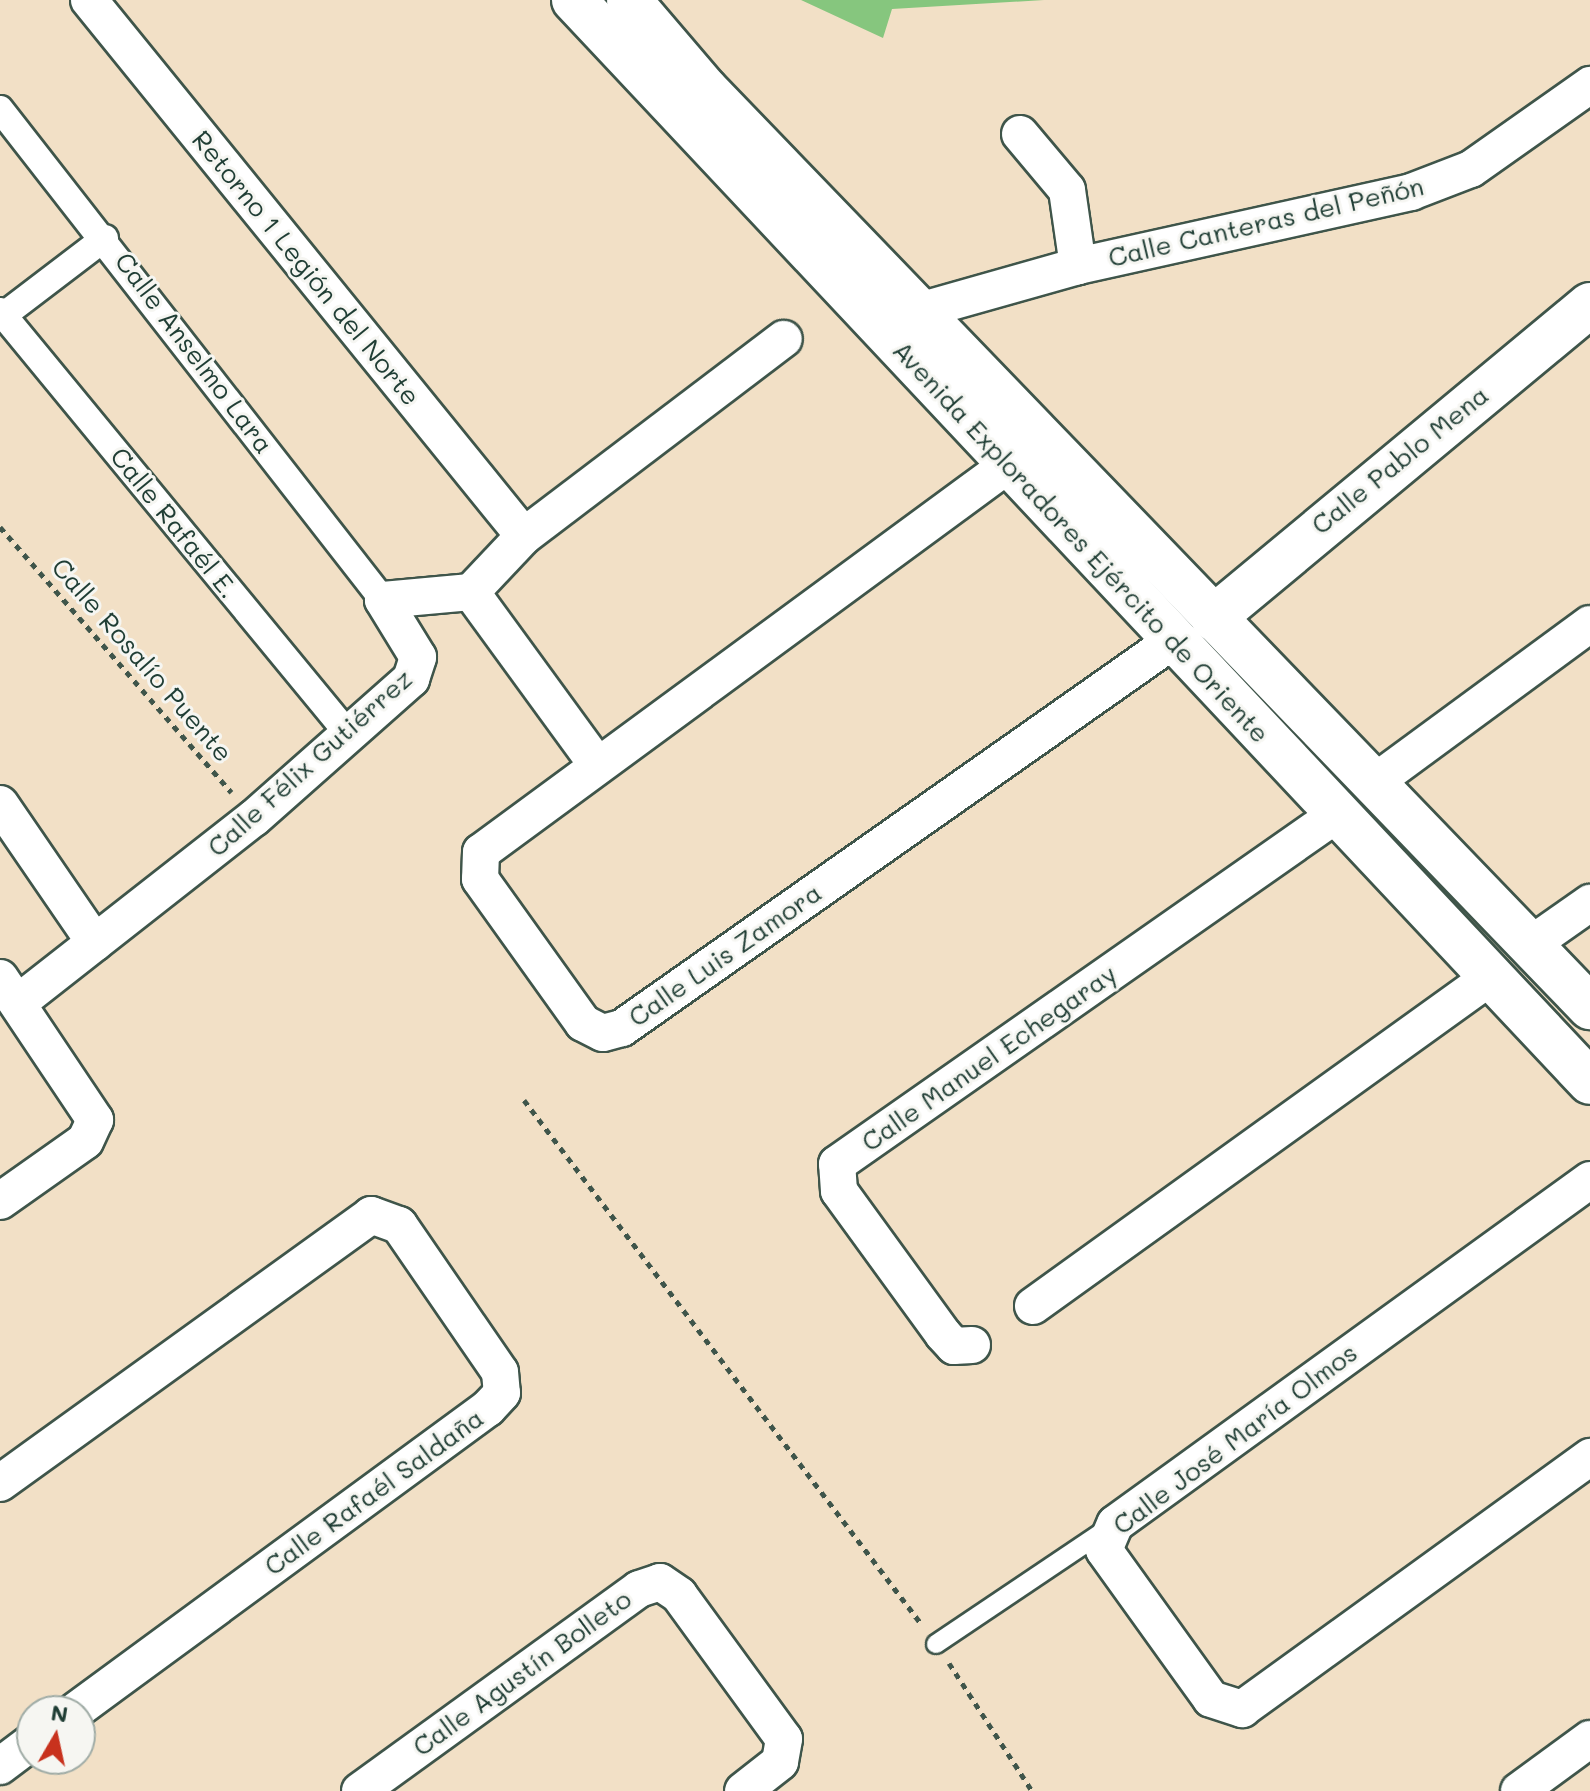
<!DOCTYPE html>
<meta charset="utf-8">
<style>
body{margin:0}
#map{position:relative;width:1590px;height:1791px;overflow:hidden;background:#f2e0c6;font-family:Mali,sans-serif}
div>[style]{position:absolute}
.green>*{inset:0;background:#86c67e}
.path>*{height:5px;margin-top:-2.5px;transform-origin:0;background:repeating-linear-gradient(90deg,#3f554a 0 6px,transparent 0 12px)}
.roads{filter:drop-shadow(2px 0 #3f554a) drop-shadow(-2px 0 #3f554a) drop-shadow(0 2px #3f554a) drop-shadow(0 -2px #3f554a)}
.service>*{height:18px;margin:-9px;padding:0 9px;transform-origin:9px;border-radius:9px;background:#fff}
.pedestrian>*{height:26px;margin:-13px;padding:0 13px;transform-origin:13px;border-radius:13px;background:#fff}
.minor>*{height:36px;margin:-18px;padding:0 18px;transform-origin:18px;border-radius:18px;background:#fff}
.tertiary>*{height:44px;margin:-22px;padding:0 22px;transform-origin:22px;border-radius:22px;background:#fff}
span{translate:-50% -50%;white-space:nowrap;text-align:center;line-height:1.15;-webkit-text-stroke:6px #f6f6f2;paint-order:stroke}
.street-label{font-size:26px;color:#1f3d34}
.north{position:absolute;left:16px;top:1695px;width:80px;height:80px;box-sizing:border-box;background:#f6f6f2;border:2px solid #a0aca6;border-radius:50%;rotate:9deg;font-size:22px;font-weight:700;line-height:32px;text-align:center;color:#1f3d34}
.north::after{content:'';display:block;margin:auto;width:28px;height:36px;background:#c8321e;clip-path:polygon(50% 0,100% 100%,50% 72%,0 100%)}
</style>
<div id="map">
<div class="green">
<i style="clip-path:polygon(801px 0,1044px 0,892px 9px,883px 38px)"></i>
</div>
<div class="path">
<i style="left:0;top:527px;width:352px;rotate:48.9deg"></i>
<i style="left:524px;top:1100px;width:659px;rotate:52.83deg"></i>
<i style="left:949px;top:1663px;width:153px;rotate:57deg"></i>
</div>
<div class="roads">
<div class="service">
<i style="left:936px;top:1644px;width:206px;rotate:-33.9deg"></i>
</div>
<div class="pedestrian">
<i style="left:0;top:109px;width:623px;rotate:52.04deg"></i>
<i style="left:0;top:311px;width:549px;rotate:50.54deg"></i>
<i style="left:0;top:318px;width:132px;rotate:-37.3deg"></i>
</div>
<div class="minor">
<i style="left:89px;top:0;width:690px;rotate:50.94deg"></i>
<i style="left:1020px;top:134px;width:73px;rotate:50deg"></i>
<i style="left:1067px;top:190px;width:77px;rotate:81.8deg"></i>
<i style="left:919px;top:311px;width:165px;rotate:-15.8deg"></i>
<i style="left:1078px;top:266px;width:341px;rotate:-12.5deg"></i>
<i style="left:1411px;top:192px;width:64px;rotate:-21deg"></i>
<i style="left:1471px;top:169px;width:146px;rotate:-35.2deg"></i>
<i style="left:1005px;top:467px;width:650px;rotate:143.69deg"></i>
<i style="left:481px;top:852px;width:27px;rotate:92deg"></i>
<i style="left:480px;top:879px;width:177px;rotate:54.4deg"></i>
<i style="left:583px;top:1023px;width:22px;rotate:27deg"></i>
<i style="left:603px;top:1033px;width:20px;rotate:-15deg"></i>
<i style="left:622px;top:1028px;width:671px;rotate:-35.11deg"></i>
<i style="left:471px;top:592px;width:214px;rotate:53.9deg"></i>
<i style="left:1372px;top:784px;width:270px;rotate:-36.3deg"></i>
<i style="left:0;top:804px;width:168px;rotate:55.6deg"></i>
<i style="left:1533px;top:943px;width:70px;rotate:-35.1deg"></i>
<i style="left:0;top:978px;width:171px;rotate:56.2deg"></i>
<i style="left:95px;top:1120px;width:23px;rotate:115deg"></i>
<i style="left:85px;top:1141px;width:104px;rotate:144.8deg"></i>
<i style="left:19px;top:1002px;width:298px;rotate:-38.1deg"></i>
<i style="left:254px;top:818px;width:210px;rotate:-41.5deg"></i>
<i style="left:411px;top:679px;width:23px;rotate:-72deg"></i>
<i style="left:418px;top:657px;width:67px;rotate:-121.6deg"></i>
<i style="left:383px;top:600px;width:88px;rotate:-5.2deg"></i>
<i style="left:471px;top:592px;width:77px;rotate:-46.6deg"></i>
<i style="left:524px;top:536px;width:326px;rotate:-37.2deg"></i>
<i style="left:1590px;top:1180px;width:586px;rotate:144.09deg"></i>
<i style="left:1115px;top:1524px;width:28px;rotate:113deg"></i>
<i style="left:1104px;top:1550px;width:183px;rotate:54.3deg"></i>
<i style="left:1211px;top:1699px;width:33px;rotate:18deg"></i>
<i style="left:1242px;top:1709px;width:430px;rotate:-35.9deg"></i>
<i style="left:1033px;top:1306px;width:562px;rotate:-35.73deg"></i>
<i style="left:972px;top:1345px;width:18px;rotate:177deg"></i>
<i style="left:954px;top:1346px;width:16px;rotate:-133deg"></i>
<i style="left:943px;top:1334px;width:177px;rotate:-126deg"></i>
<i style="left:839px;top:1191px;width:27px;rotate:-94deg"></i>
<i style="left:837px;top:1164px;width:610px;rotate:-34.99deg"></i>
<i style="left:0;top:1483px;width:458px;rotate:-35.8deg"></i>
<i style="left:371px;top:1215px;width:30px;rotate:20deg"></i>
<i style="left:399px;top:1225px;width:178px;rotate:55.5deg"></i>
<i style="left:500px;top:1372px;width:21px;rotate:85deg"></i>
<i style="left:502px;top:1393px;width:21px;rotate:133deg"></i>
<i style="left:488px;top:1408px;width:512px;rotate:143.73deg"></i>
<i style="left:0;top:1766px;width:40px;rotate:-37deg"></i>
<i style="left:360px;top:1791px;width:344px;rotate:-35.9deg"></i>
<i style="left:639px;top:1589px;width:22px;rotate:-18deg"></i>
<i style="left:660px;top:1582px;width:23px;rotate:34deg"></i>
<i style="left:679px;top:1595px;width:178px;rotate:53.9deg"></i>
<i style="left:784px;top:1739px;width:23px;rotate:100deg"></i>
<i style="left:780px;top:1762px;width:47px;rotate:141.9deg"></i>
<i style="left:1519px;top:1791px;width:88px;rotate:-36.2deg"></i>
</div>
<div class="tertiary">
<i style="left:574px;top:0;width:1484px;rotate:46.8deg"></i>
<i style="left:629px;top:0;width:118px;rotate:49.5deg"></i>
<i style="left:706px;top:90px;width:1274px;rotate:46.05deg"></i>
<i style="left:1213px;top:618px;width:490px;rotate:-39.7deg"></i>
</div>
</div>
<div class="street-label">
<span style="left:1266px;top:222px;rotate:-13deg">Calle Canteras del Peñón</span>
<span style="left:306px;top:268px;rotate:51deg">Retorno 1 Legión del Norte</span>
<span style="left:194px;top:353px;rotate:53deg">Calle Anselmo Lara</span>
<span style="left:1400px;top:460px;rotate:-39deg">Calle Pablo Mena</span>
<span style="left:174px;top:523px;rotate:51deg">Calle Rafaél E.</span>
<span style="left:1081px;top:542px;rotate:47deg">Avenida Exploradores Ejército de Oriente</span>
<span style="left:142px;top:660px;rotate:49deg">Calle Rosalío Puente</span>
<span style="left:310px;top:763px;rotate:-42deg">Calle Félix Gutiérrez</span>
<span style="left:725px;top:955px;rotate:-35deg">Calle Luis Zamora</span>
<span style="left:989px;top:1058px;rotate:-35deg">Calle Manuel Echegaray</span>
<span style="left:1235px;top:1439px;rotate:-37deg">Calle José María Olmos</span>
<span style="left:374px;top:1492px;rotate:-36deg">Calle Rafaél Saldaña</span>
<span style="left:522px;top:1673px;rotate:-36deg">Calle Agustín Bolleto</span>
</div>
<div class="north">N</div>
</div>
